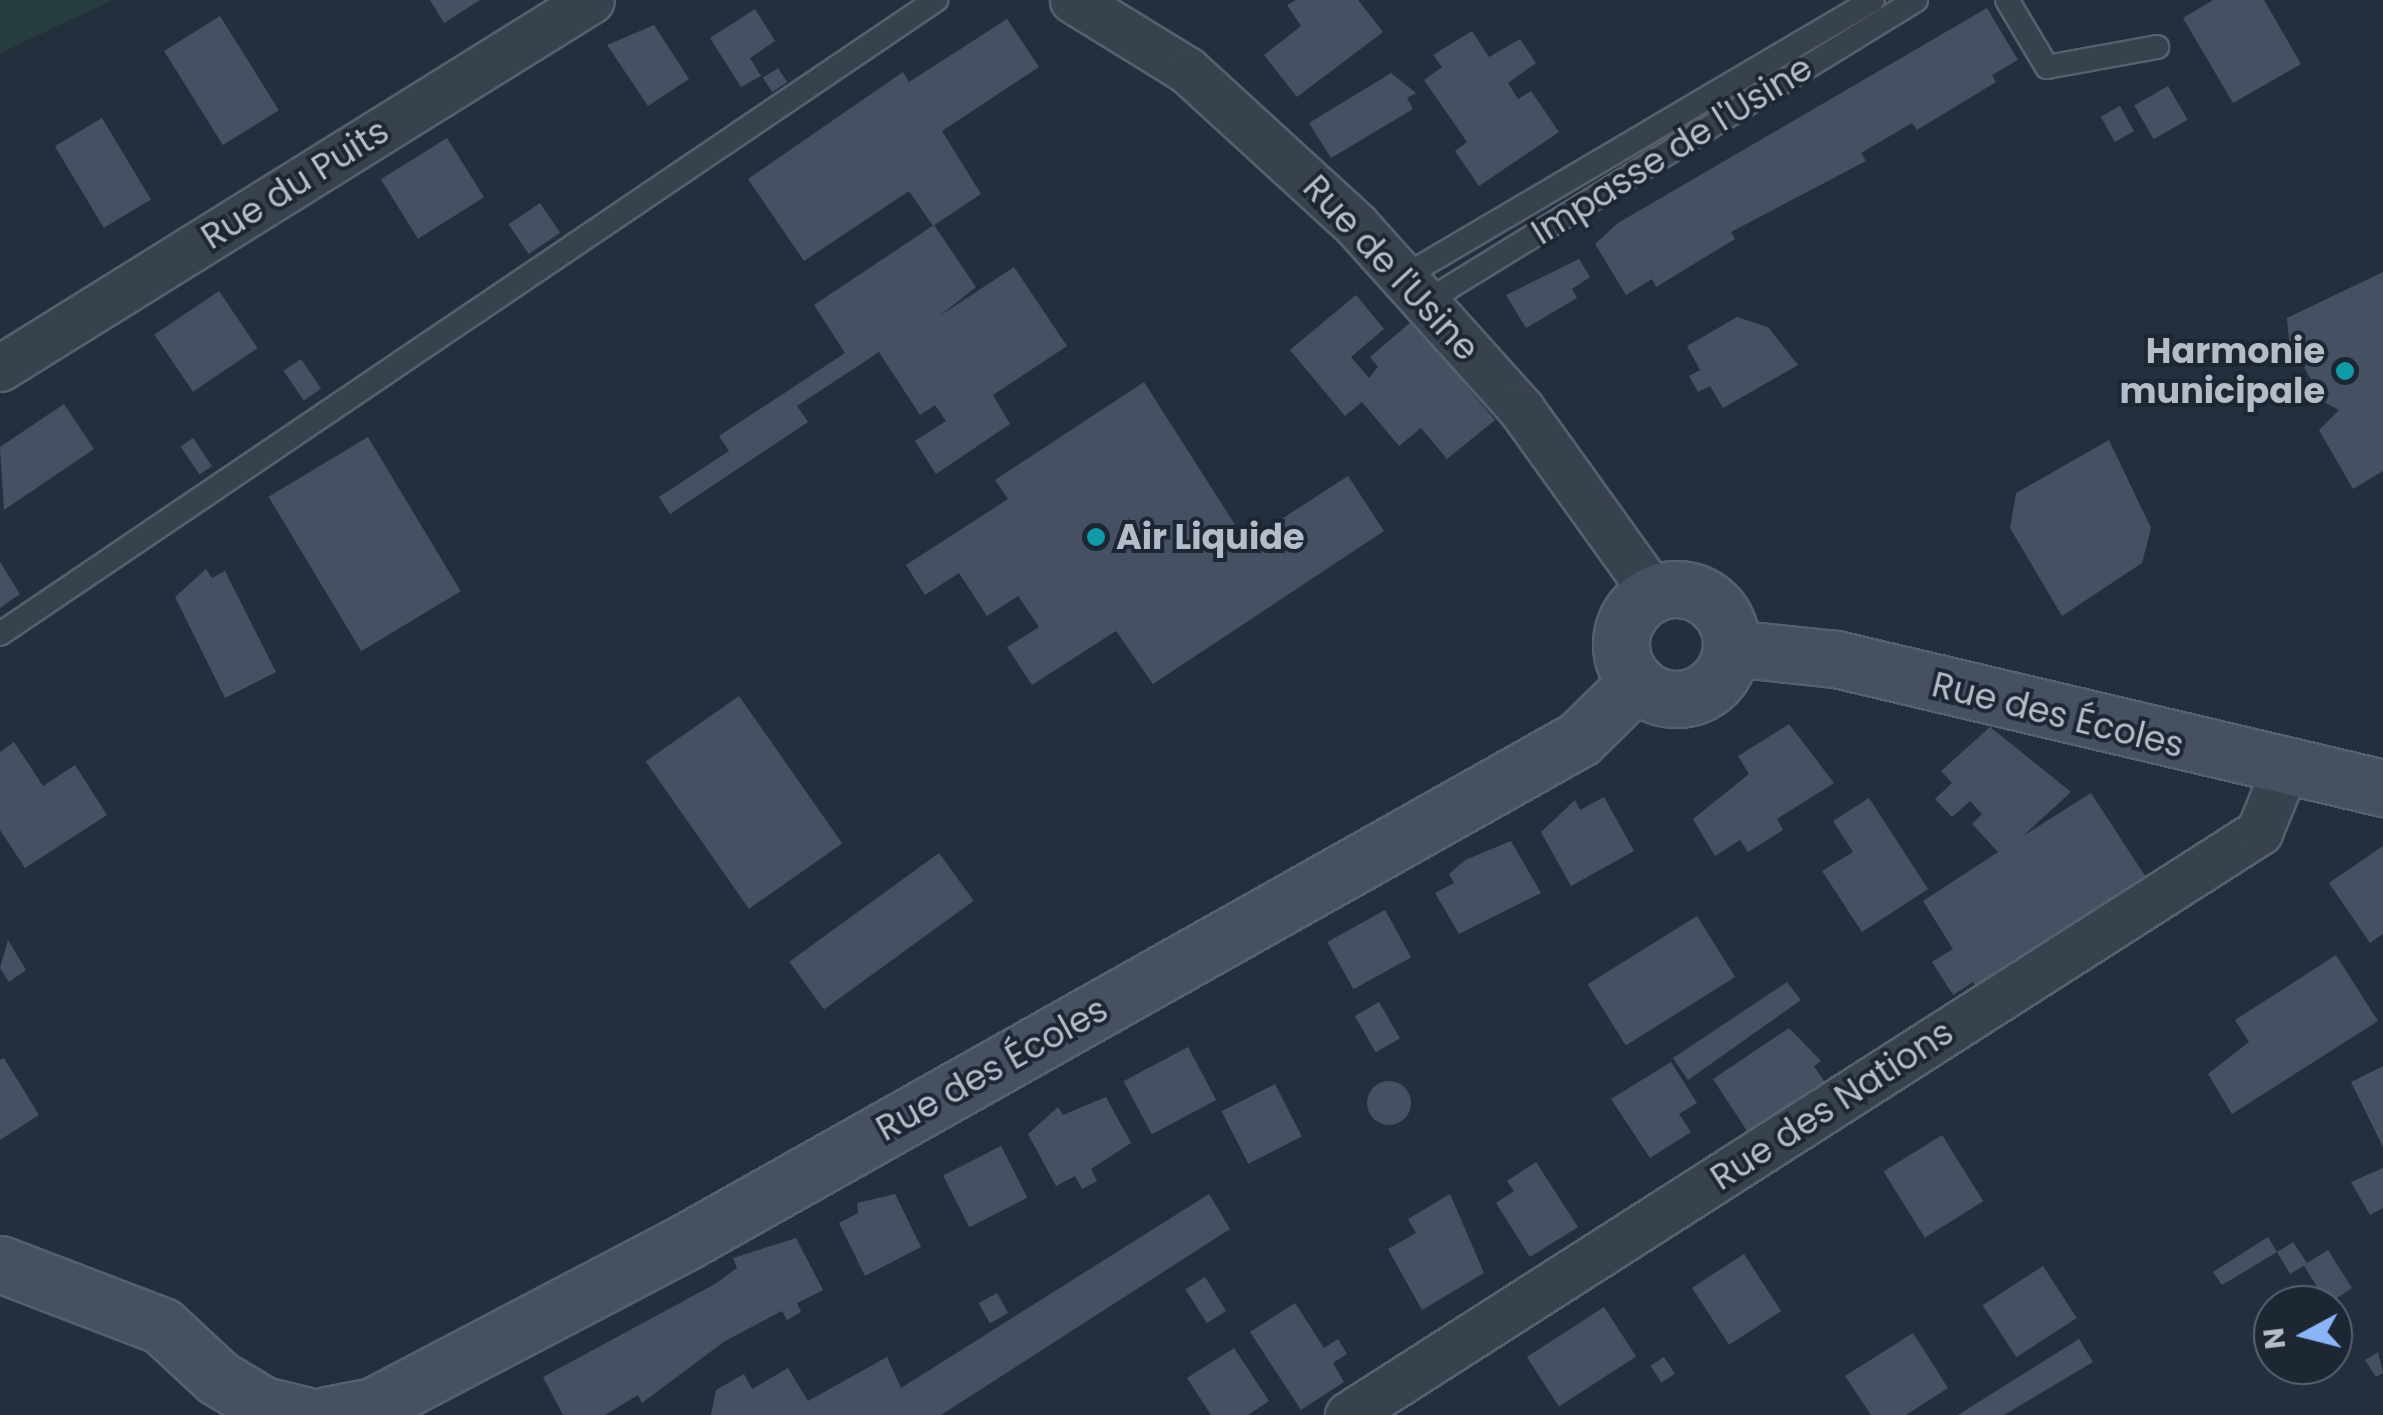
<!DOCTYPE html>
<meta charset="utf-8">
<style>
body{margin:0}
#map{position:relative;width:2383px;height:1415px;overflow:hidden;background:#242f3e;font-family:Poppins,sans-serif}
div>[style]{position:absolute}
.green>*{inset:0;background:#263c3f}
.building>*{inset:0;background:#455162;transform-origin:0 0}
.round{border-radius:50%}
.roads{filter:drop-shadow(2px 0 #565f6c) drop-shadow(-2px 0 #565f6c) drop-shadow(0 2px #565f6c) drop-shadow(0 -2px #565f6c)}
.lane>*{height:22px;margin:-11px;padding:0 11px;transform-origin:11px;border-radius:11px;background:#38414e}
.street>*{height:45px;margin:-22.5px;padding:0 22.5px;transform-origin:22.5px;border-radius:22.5px;background:#38414e}
.secondary>*{height:55px;margin:-27.5px;padding:0 27.5px;transform-origin:27.5px;border-radius:27.5px;background:#465061}
.secondary>.ring{margin:-27.5px;padding:0;box-sizing:content-box;background:none;border:55px solid #465061;border-radius:50%}
.dots>*{width:28px;height:28px;translate:-50% -50%;box-sizing:border-box;border:5px solid #1d2633;border-radius:50%}
span{translate:-50% -50%;white-space:nowrap;text-align:center;line-height:1.15;-webkit-text-stroke:8px #1d2633;paint-order:stroke}
.street-label{font-size:35px;color:#b4bcc9}
.poi-label{font-size:35px;color:#b4bcc9;font-weight:700}
.right{translate:-100% -50%;text-align:right}
.left{translate:0 -50%;text-align:left}
.north{position:absolute;left:2253px;top:1285px;width:100px;height:100px;box-sizing:border-box;background:#1d2633;border:2px solid #59626f;border-radius:50%;rotate:263deg;font-size:28px;font-weight:700;line-height:40px;text-align:center;color:#b4bcc9}
.north::after{content:'';display:block;margin:auto;width:35px;height:45px;background:#8ab4f8;clip-path:polygon(50% 0,100% 100%,50% 72%,0 100%)}
</style>
<div id="map">
<div class="green">
<i style="clip-path:polygon(0 0,113px 0,0 53px)"></i>
</div>
<div class="building">
<i style="clip-path:polygon(430px 0,480px 0,444px 23px)"></i>
<i style="clip-path:polygon(1296px 0,1358px 0,1383px 32px,1297px 97px,1264px 55px,1301px 26px,1287px 5px)"></i>
<i style="clip-path:polygon(2213px 0,2264px 0,2301px 64px,2233px 103px,2183px 18px)"></i>
<i style="clip-path:polygon(1987px 8px,2018px 60px,1992px 75px,1996px 82px,1917px 130px,1912px 123px,1861px 153px,1866px 161px,1731px 232px,1735px 239px,1656px 287px,1652px 279px,1626px 295px,1595px 244px,1618px 223px)"></i>
<i style="clip-path:polygon(755px 9px,775px 41px,750px 58px,761px 76px,741px 87px,710px 38px)"></i>
<i style="left:220px;top:16px;width:111px;height:66px;rotate:58deg"></i>
<i style="clip-path:polygon(1007px 19px,1039px 67px,942px 131px,981px 194px,933px 226px,909px 191px,804px 261px,748px 179px,903px 72px,909px 82px)"></i>
<i style="clip-path:polygon(654px 25px,689px 79px,648px 106px,607px 45px)"></i>
<i style="clip-path:polygon(1472px 31px,1489px 57px,1520px 39px,1536px 63px,1508px 83px,1518px 99px,1531px 91px,1559px 132px,1479px 186px,1455px 151px,1467px 142px,1424px 80px,1442px 67px,1433px 55px)"></i>
<i style="left:778px;top:68px;width:17px;height:18px;rotate:57deg"></i>
<i style="clip-path:polygon(1391px 73px,1416px 93px,1407px 98px,1413px 109px,1331px 158px,1309px 123px)"></i>
<i style="left:2168px;top:86px;width:39px;height:39px;rotate:60deg"></i>
<i style="left:2120px;top:106px;width:29px;height:22px;rotate:61deg"></i>
<i style="left:102px;top:118px;width:95px;height:55px;rotate:59deg"></i>
<i style="left:447px;top:138px;width:70px;height:78px;rotate:58deg"></i>
<i style="left:540px;top:203px;width:36px;height:38px;rotate:56deg"></i>
<i style="clip-path:polygon(934px 225px,976px 287px,938px 317px,1014px 267px,1067px 346px,993px 395px,1010px 424px,936px 474px,915px 441px,946px 421px,935px 405px,920px 415px,879px 352px,797px 406px,808px 422px,670px 514px,659px 497px,729px 451px,719px 436px,845px 353px,814px 305px)"></i>
<i style="clip-path:polygon(1579px 259px,1590px 277px,1572px 289px,1577px 298px,1526px 328px,1506px 295px)"></i>
<i style="clip-path:polygon(2383px 272px,2383px 471px,2353px 489px,2319px 430px,2339px 410px,2324px 402px,2289px 341px,2287px 318px)"></i>
<i style="left:219px;top:291px;width:69px;height:78px;rotate:56deg"></i>
<i style="clip-path:polygon(1356px 295px,1384px 329px,1351px 357px,1369px 378px,1378px 367px,1370px 357px,1412px 321px,1495px 420px,1447px 459px,1421px 428px,1399px 446px,1362px 402px,1345px 416px,1290px 350px)"></i>
<i style="clip-path:polygon(1737px 317px,1768px 327px,1798px 365px,1723px 408px,1710px 386px,1698px 392px,1689px 376px,1700px 370px,1687px 346px)"></i>
<i style="left:301px;top:359px;width:36px;height:21px;rotate:56deg"></i>
<i style="clip-path:polygon(1144px 382px,1246px 542px,1348px 476px,1384px 531px,1153px 684px,1116px 631px,1032px 685px,1007px 647px,1039px 627px,1018px 596px,987px 616px,959px 573px,925px 595px,906px 565px,1008px 499px,995px 480px)"></i>
<i style="clip-path:polygon(64px 404px,94px 449px,4px 510px,0 447px)"></i>
<i style="left:368px;top:437px;width:180px;height:116px;rotate:59deg"></i>
<i style="left:193px;top:438px;width:34px;height:15px;rotate:56deg"></i>
<i style="clip-path:polygon(2109px 440px,2151px 528px,2142px 563px,2062px 616px,2010px 528px,2016px 493px)"></i>
<i style="clip-path:polygon(0 562px,20px 594px,0 608px)"></i>
<i style="clip-path:polygon(206px 569px,212px 578px,225px 571px,276px 672px,225px 698px,175px 597px)"></i>
<i style="left:739px;top:696px;width:180px;height:114px;rotate:55deg"></i>
<i style="clip-path:polygon(1789px 724px,1834px 783px,1777px 819px,1783px 830px,1748px 852px,1740px 840px,1715px 856px,1693px 819px,1749px 774px,1738px 756px)"></i>
<i style="clip-path:polygon(1990px 727px,2071px 792px,2023px 836px,2091px 793px,2149px 882px,1979px 990px,1973px 982px,1953px 995px,1932px 962px,1953px 949px,1923px 901px,1998px 852px,1972px 824px,1982px 814px,1970px 801px,1952px 817px,1935px 799px,1952px 783px,1941px 771px)"></i>
<i style="clip-path:polygon(14px 742px,43px 786px,75px 765px,107px 815px,25px 868px,0 830px,0 752px)"></i>
<i style="clip-path:polygon(1604px 797px,1634px 851px,1571px 886px,1541px 832px,1575px 800px,1580px 810px)"></i>
<i style="clip-path:polygon(1869px 798px,1928px 889px,1862px 932px,1822px 871px,1853px 852px,1833px 821px)"></i>
<i style="clip-path:polygon(1511px 841px,1541px 893px,1459px 934px,1435px 893px,1454px 883px,1449px 874px,1465px 860px)"></i>
<i style="clip-path:polygon(2383px 846px,2383px 934px,2370px 943px,2329px 883px)"></i>
<i style="left:939px;top:853px;width:59px;height:185px;rotate:54deg"></i>
<i style="left:1385px;top:910px;width:54px;height:66px;rotate:61deg"></i>
<i style="left:1697px;top:916px;width:72px;height:129px;rotate:58deg"></i>
<i style="clip-path:polygon(8px 940px,26px 970px,9px 982px,0 968px)"></i>
<i style="clip-path:polygon(2336px 955px,2378px 1021px,2232px 1114px,2208px 1074px,2249px 1042px,2235px 1020px)"></i>
<i style="clip-path:polygon(1787px 982px,1801px 1000px,1688px 1080px,1673px 1058px)"></i>
<i style="left:1379px;top:1002px;width:42px;height:28px;rotate:60deg"></i>
<i style="clip-path:polygon(1789px 1028px,1821px 1061px,1814px 1066px,1829px 1089px,1753px 1140px,1713px 1079px)"></i>
<i style="left:1188px;top:1047px;width:60px;height:73px;rotate:62deg"></i>
<i style="clip-path:polygon(4px 1058px,39px 1115px,0 1140px,0 1060px)"></i>
<i style="clip-path:polygon(1671px 1062px,1697px 1103px,1679px 1114px,1691px 1132px,1650px 1158px,1611px 1099px)"></i>
<i style="clip-path:polygon(2383px 1066px,2383px 1147px,2351px 1082px)"></i>
<i class="round" style="left:1367px;top:1081px;width:44px;height:44px"></i>
<i style="left:1275px;top:1084px;width:59px;height:60px;rotate:63deg"></i>
<i style="clip-path:polygon(1106px 1097px,1131px 1143px,1091px 1169px,1097px 1181px,1082px 1189px,1075px 1176px,1056px 1186px,1028px 1134px,1058px 1107px,1063px 1115px)"></i>
<i style="left:1942px;top:1135px;width:78px;height:69px;rotate:58deg"></i>
<i style="left:1001px;top:1146px;width:58px;height:65px;rotate:63deg"></i>
<i style="clip-path:polygon(1536px 1162px,1578px 1227px,1530px 1257px,1496px 1203px,1514px 1191px,1507px 1181px)"></i>
<i style="clip-path:polygon(2383px 1168px,2383px 1208px,2370px 1215px,2351px 1182px)"></i>
<i style="clip-path:polygon(895px 1194px,921px 1247px,865px 1276px,839px 1223px,858px 1213px,857px 1203px)"></i>
<i style="clip-path:polygon(1209px 1194px,1230px 1229px,941px 1415px,711px 1415px,716px 1390px,744px 1374px,752px 1389px,788px 1368px,808px 1401px,887px 1357px,901px 1388px)"></i>
<i style="clip-path:polygon(1450px 1194px,1484px 1273px,1422px 1310px,1388px 1249px,1416px 1233px,1408px 1219px)"></i>
<i style="clip-path:polygon(2268px 1237px,2277px 1252px,2293px 1242px,2307px 1263px,2328px 1250px,2352px 1288px,2328px 1304px,2304px 1266px,2290px 1274px,2277px 1252px,2222px 1285px,2213px 1272px)"></i>
<i style="clip-path:polygon(796px 1238px,823px 1290px,797px 1303px,801px 1312px,787px 1320px,782px 1311px,725px 1341px,642px 1403px,638px 1395px,605px 1415px,563px 1415px,543px 1377px,715px 1284px,737px 1268px,733px 1258px)"></i>
<i style="left:1744px;top:1254px;width:68px;height:62px;rotate:57deg"></i>
<i style="left:2043px;top:1266px;width:62px;height:72px;rotate:57deg"></i>
<i style="left:1205px;top:1277px;width:40px;height:23px;rotate:58deg"></i>
<i style="left:997px;top:1293px;width:23px;height:21px;rotate:61deg"></i>
<i style="clip-path:polygon(1295px 1303px,1324px 1348px,1338px 1339px,1347px 1354px,1333px 1363px,1344px 1382px,1301px 1410px,1250px 1332px)"></i>
<i style="left:1604px;top:1307px;width:59px;height:92px;rotate:57deg"></i>
<i style="clip-path:polygon(1913px 1333px,1948px 1388px,1906px 1415px,1871px 1415px,1845px 1376px)"></i>
<i style="clip-path:polygon(2079px 1339px,2093px 1362px,2004px 1415px,1958px 1415px)"></i>
<i style="clip-path:polygon(1234px 1348px,1269px 1401px,1248px 1415px,1211px 1415px,1187px 1378px)"></i>
<i style="clip-path:polygon(2378px 1352px,2383px 1373px,2376px 1377px,2365px 1360px)"></i>
<i style="left:1664px;top:1357px;width:20px;height:16px;rotate:57deg"></i>
</div>
<div class="roads">
<div class="lane">
<i style="left:2007px;top:0;width:78px;rotate:59.2deg"></i>
<i style="left:2047px;top:67px;width:112px;rotate:-10.3deg"></i>
<i style="left:1405px;top:276px;width:543px;rotate:-30.53deg"></i>
<i style="left:1429px;top:300px;width:572px;rotate:-31.63deg"></i>
<i style="left:0;top:634px;width:1131px;rotate:-34.11deg"></i>
</div>
<div class="street">
<i style="left:1073px;top:0;width:134px;rotate:31.6deg"></i>
<i style="left:1187px;top:70px;width:229px;rotate:42.5deg"></i>
<i style="left:1356px;top:225px;width:247px;rotate:48.1deg"></i>
<i style="left:1521px;top:409px;width:226px;rotate:54.3deg"></i>
<i style="left:0;top:368px;width:696px;rotate:-31.91deg"></i>
<i style="left:1348px;top:1415px;width:1082px;rotate:-32.62deg"></i>
<i style="left:2259px;top:832px;width:68px;rotate:-67.6deg"></i>
</div>
<div class="secondary">
<i class="ring" style="left:1621px;top:589px;width:55px;height:55px"></i>
<i style="left:1731px;top:648px;width:106px;rotate:6deg"></i>
<i style="left:1836px;top:659px;width:562px;rotate:13.27deg"></i>
<i style="left:0;top:1264px;width:173px;rotate:20.9deg"></i>
<i style="left:162px;top:1326px;width:76px;rotate:42.9deg"></i>
<i style="left:218px;top:1378px;width:52px;rotate:31deg"></i>
<i style="left:263px;top:1405px;width:42px;rotate:13.7deg"></i>
<i style="left:327px;top:1415px;width:47px;rotate:-11.1deg"></i>
<i style="left:373px;top:1406px;width:357px;rotate:-27.7deg"></i>
<i style="left:689px;top:1240px;width:1021px;rotate:-29.38deg"></i>
<i style="left:1579px;top:739px;width:80px;rotate:-44.5deg"></i>
</div>
</div>
<div class="dots">
<i style="left:2345px;top:371px;background:#0f9aa8"></i>
<i style="left:1096px;top:537px;background:#0f9aa8"></i>
</div>
<div class="street-label">
<span style="left:1672px;top:150px;rotate:-32deg">Impasse de l'Usine</span>
<span style="left:295px;top:184px;rotate:-32deg">Rue du Puits</span>
<span style="left:1391px;top:268px;rotate:47deg">Rue de l'Usine</span>
<span style="left:2058px;top:715px;rotate:14deg">Rue des Écoles</span>
<span style="left:992px;top:1069px;rotate:-29deg">Rue des Écoles</span>
<span style="left:1832px;top:1105px;rotate:-33deg">Rue des Nations</span>
</div>
<div class="poi-label">
<span class="right" style="left:2325px;top:371px">Harmonie<br>municipale</span>
<span class="left" style="left:1116px;top:537px">Air Liquide</span>
</div>
<div class="north">N</div>
</div>
